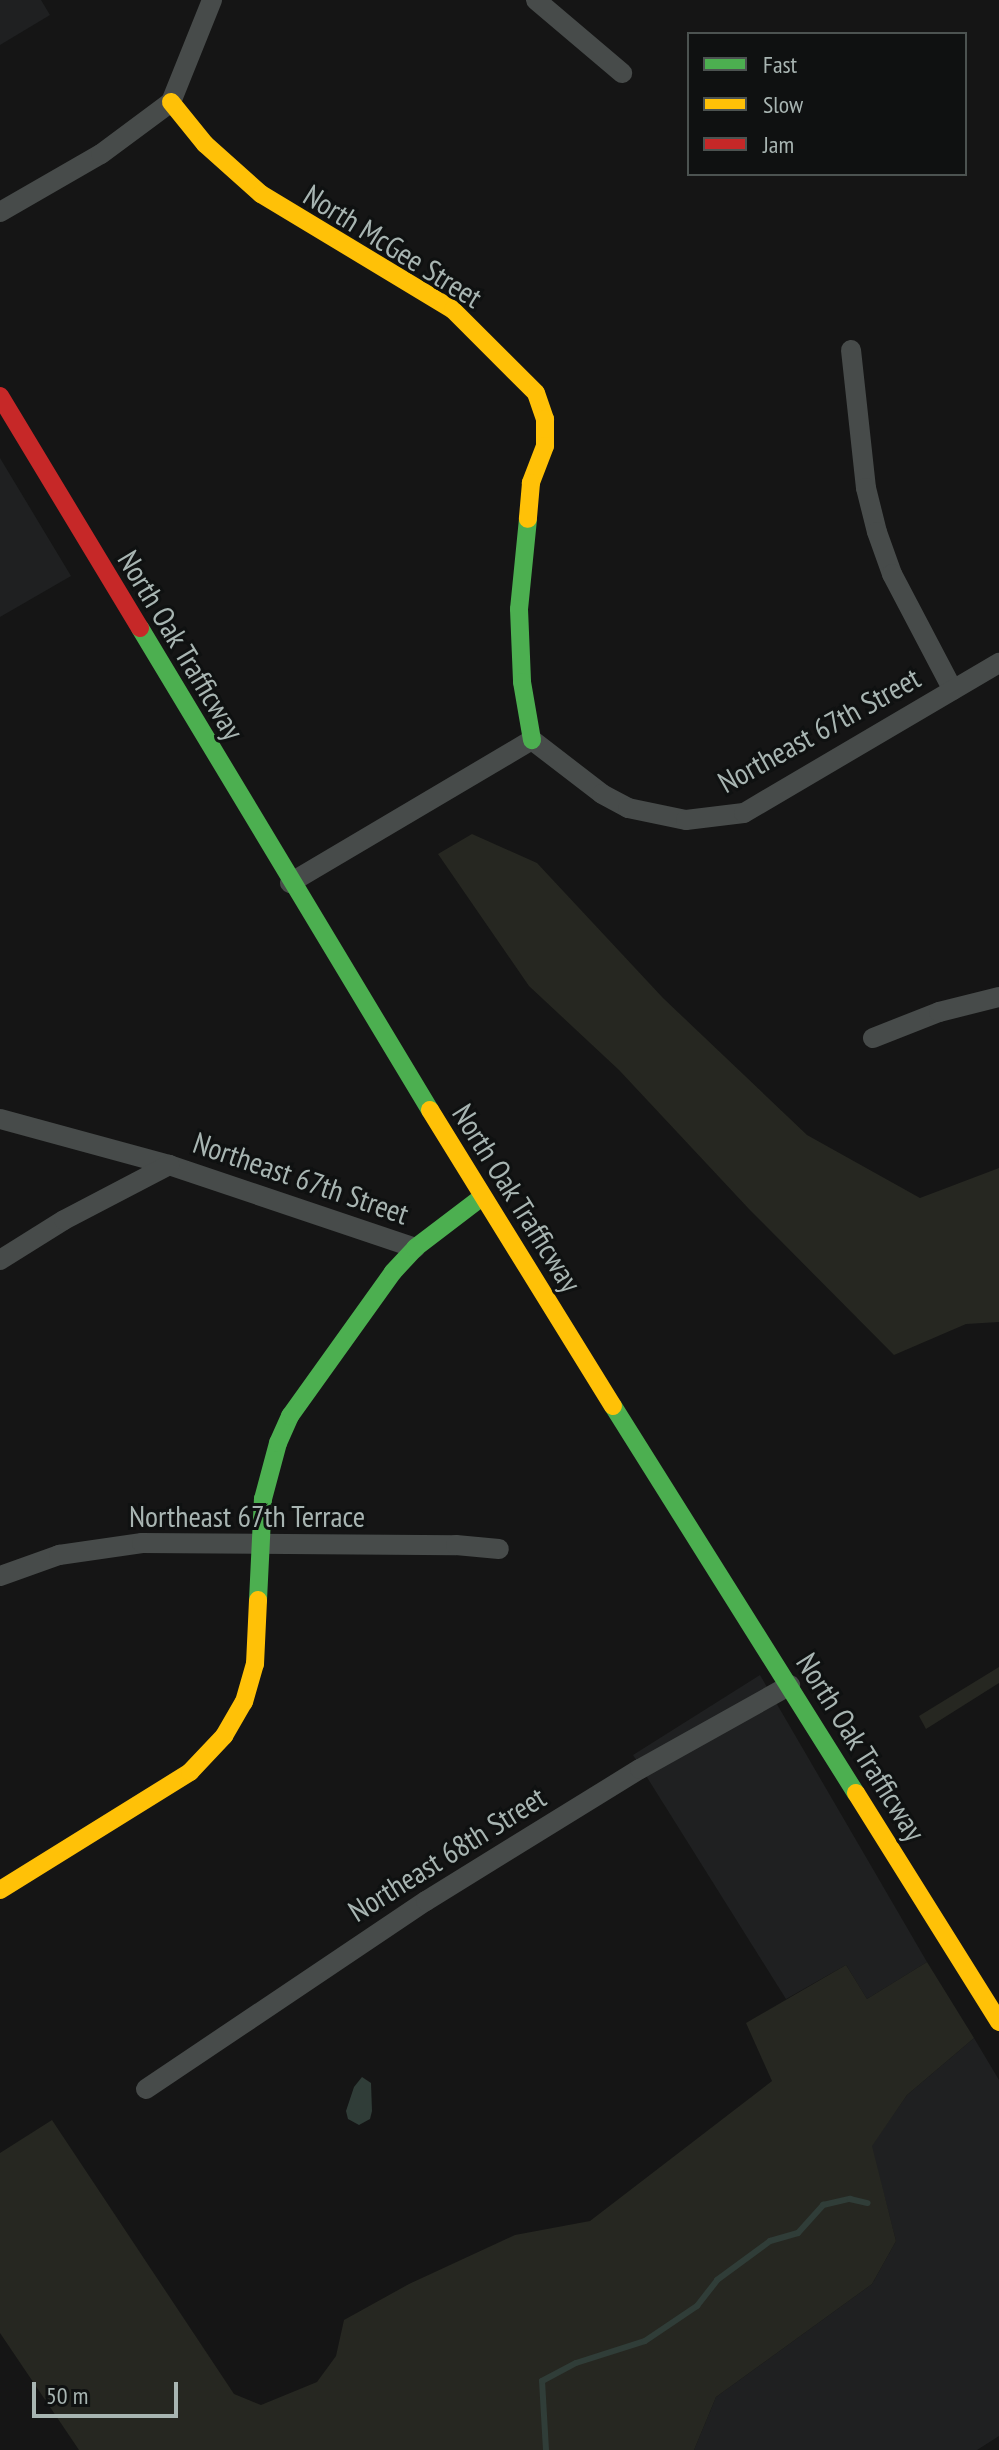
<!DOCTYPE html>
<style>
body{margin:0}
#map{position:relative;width:999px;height:2450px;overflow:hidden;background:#151515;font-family:"PT Sans Narrow",sans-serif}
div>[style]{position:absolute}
.built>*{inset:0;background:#1f2021}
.green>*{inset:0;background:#262721}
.water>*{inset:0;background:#303d38}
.stream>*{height:6px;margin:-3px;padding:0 3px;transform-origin:3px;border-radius:3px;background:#303d38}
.street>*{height:20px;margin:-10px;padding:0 10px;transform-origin:10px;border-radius:10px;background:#474b4a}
.fast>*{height:18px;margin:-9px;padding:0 9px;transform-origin:9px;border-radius:9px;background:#4caf50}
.slow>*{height:18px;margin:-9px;padding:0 9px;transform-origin:9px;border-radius:9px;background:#ffc107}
.jam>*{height:18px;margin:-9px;padding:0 9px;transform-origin:9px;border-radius:9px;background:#c62828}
span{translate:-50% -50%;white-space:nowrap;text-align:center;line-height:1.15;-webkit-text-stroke:6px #0f1111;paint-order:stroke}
.street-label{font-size:30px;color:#a8b5b2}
.legend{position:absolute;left:687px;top:32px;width:280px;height:144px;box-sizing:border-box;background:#0f1111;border:2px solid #4c5351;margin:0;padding:10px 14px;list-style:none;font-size:24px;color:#a8b5b2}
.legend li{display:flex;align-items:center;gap:16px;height:40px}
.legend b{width:40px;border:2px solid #4c5351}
.scale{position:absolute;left:32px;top:2382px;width:146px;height:36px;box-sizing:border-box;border:4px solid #a8b5b2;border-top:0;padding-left:10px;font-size:24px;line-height:28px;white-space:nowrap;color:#a8b5b2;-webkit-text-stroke:6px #0f1111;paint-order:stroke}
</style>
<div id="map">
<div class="built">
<i style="clip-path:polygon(0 0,41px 0,50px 15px,0 45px)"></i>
<i style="clip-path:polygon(0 458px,71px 576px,0 617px)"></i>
<i style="clip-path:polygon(760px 1675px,927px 1962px,867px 1999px,846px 1965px,786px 1999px,633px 1755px)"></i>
<i style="clip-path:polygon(974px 2038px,999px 2080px,999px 2436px,977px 2450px,694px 2450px,716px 2397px,872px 2284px,896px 2241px,871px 2146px,907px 2095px)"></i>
</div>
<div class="green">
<i style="clip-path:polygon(472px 834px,537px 863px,663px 998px,807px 1135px,920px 1198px,999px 1168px,999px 1322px,966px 1324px,894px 1355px,749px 1209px,619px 1070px,529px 986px,438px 854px)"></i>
<i style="clip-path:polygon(999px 1667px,999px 1683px,926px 1729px,919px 1716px)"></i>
<i style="clip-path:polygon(927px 1962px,974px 2038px,907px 2095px,872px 2146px,896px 2241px,872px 2284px,716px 2397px,694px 2450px,79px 2450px,0 2333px,0 2153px,52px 2120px,234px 2394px,261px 2405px,317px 2382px,336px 2356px,344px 2320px,409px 2284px,515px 2235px,590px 2221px,772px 2081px,746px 2023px,846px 1965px,867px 1999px)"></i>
</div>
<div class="water">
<i style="clip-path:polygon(362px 2077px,371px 2083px,372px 2111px,370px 2119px,359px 2125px,348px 2119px,346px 2111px,354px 2087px)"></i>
</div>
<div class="stream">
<i style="left:546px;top:2450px;width:69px;rotate:-93.3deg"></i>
<i style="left:542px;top:2381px;width:38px;rotate:-28deg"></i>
<i style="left:576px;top:2363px;width:72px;rotate:-17.7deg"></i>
<i style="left:645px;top:2341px;width:63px;rotate:-33.9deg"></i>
<i style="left:697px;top:2306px;width:33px;rotate:-52deg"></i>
<i style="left:717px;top:2280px;width:66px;rotate:-36.3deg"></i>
<i style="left:770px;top:2241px;width:29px;rotate:-16deg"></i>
<i style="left:798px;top:2233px;width:38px;rotate:-48deg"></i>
<i style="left:823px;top:2205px;width:28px;rotate:-13deg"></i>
<i style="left:850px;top:2199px;width:18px;rotate:13deg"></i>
</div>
<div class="street">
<i style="left:536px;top:0;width:113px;rotate:40.3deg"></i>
<i style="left:0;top:212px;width:116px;rotate:-29.9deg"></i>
<i style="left:101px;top:154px;width:87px;rotate:-36.6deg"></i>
<i style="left:171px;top:102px;width:110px;rotate:-68.1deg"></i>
<i style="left:851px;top:350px;width:139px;rotate:83.8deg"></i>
<i style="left:866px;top:488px;width:45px;rotate:76deg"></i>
<i style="left:877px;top:532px;width:45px;rotate:70.3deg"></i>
<i style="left:892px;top:574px;width:131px;rotate:62.3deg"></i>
<i style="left:290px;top:883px;width:281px;rotate:-30.6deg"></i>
<i style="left:532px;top:740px;width:88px;rotate:37.6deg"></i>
<i style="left:602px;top:794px;width:30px;rotate:28deg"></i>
<i style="left:628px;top:808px;width:59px;rotate:11.7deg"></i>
<i style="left:686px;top:820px;width:58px;rotate:-6.9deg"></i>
<i style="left:744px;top:813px;width:296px;rotate:-30.5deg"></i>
<i style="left:873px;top:1038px;width:71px;rotate:-21.5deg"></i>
<i style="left:939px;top:1012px;width:62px;rotate:-14deg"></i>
<i style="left:0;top:1119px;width:175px;rotate:15.2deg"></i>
<i style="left:169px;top:1165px;width:260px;rotate:18.6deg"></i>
<i style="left:0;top:1260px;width:75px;rotate:-32deg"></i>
<i style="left:64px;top:1220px;width:119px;rotate:-27.6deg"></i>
<i style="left:0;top:1576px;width:63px;rotate:-19.6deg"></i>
<i style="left:59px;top:1555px;width:84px;rotate:-8.2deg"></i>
<i style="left:142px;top:1543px;width:314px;rotate:0.4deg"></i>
<i style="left:456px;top:1545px;width:43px;rotate:5.3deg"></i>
<i style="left:146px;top:2089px;width:337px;rotate:-33.9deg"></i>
<i style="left:426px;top:1901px;width:251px;rotate:-31.7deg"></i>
<i style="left:640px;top:1769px;width:172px;rotate:-29.2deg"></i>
</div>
<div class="fast">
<i style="left:528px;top:519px;width:90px;rotate:95.7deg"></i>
<i style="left:519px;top:609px;width:73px;rotate:87.6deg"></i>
<i style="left:522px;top:682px;width:59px;rotate:80.2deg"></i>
<i style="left:140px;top:628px;width:563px;rotate:58.97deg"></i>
<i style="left:613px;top:1406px;width:457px;rotate:57.9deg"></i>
<i style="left:258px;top:1600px;width:101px;rotate:-87.2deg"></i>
<i style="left:263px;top:1499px;width:58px;rotate:-75deg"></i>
<i style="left:278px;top:1443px;width:30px;rotate:-66deg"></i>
<i style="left:290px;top:1416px;width:177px;rotate:-54.4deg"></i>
<i style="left:393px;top:1272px;width:33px;rotate:-47deg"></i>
<i style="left:415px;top:1248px;width:84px;rotate:-37.3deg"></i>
</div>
<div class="slow">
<i style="left:171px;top:102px;width:54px;rotate:51deg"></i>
<i style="left:205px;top:144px;width:75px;rotate:41.8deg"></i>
<i style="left:261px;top:194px;width:224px;rotate:31.1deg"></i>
<i style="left:453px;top:310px;width:117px;rotate:45deg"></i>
<i style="left:536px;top:393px;width:28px;rotate:71deg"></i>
<i style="left:545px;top:419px;width:27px;rotate:90deg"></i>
<i style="left:545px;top:446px;width:40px;rotate:111deg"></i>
<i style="left:531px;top:483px;width:36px;rotate:95deg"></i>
<i style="left:430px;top:1110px;width:348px;rotate:58.3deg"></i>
<i style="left:856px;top:1793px;width:270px;rotate:58deg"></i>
<i style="left:0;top:1890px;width:224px;rotate:-31.8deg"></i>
<i style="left:190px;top:1772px;width:50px;rotate:-46.6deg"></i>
<i style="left:224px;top:1736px;width:39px;rotate:-60deg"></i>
<i style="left:244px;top:1702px;width:40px;rotate:-74deg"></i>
<i style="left:255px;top:1664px;width:64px;rotate:-87.3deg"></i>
</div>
<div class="jam">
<i style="left:0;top:396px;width:271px;rotate:58.9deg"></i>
</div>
<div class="street-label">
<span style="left:393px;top:246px;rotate:32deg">North McGee Street</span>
<span style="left:181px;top:645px;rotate:59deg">North Oak Trafficway</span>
<span style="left:819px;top:730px;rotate:-29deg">Northeast 67th Street</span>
<span style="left:301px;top:1178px;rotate:19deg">Northeast 67th Street</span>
<span style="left:517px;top:1198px;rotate:58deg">North Oak Trafficway</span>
<span style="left:247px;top:1516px">Northeast 67th Terrace</span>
<span style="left:861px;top:1747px;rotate:58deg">North Oak Trafficway</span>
<span style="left:447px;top:1854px;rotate:-32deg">Northeast 68th Street</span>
</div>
<ul class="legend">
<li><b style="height:10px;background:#4caf50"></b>Fast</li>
<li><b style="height:10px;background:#ffc107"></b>Slow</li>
<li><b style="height:10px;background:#c62828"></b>Jam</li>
</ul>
<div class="scale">50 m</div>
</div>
